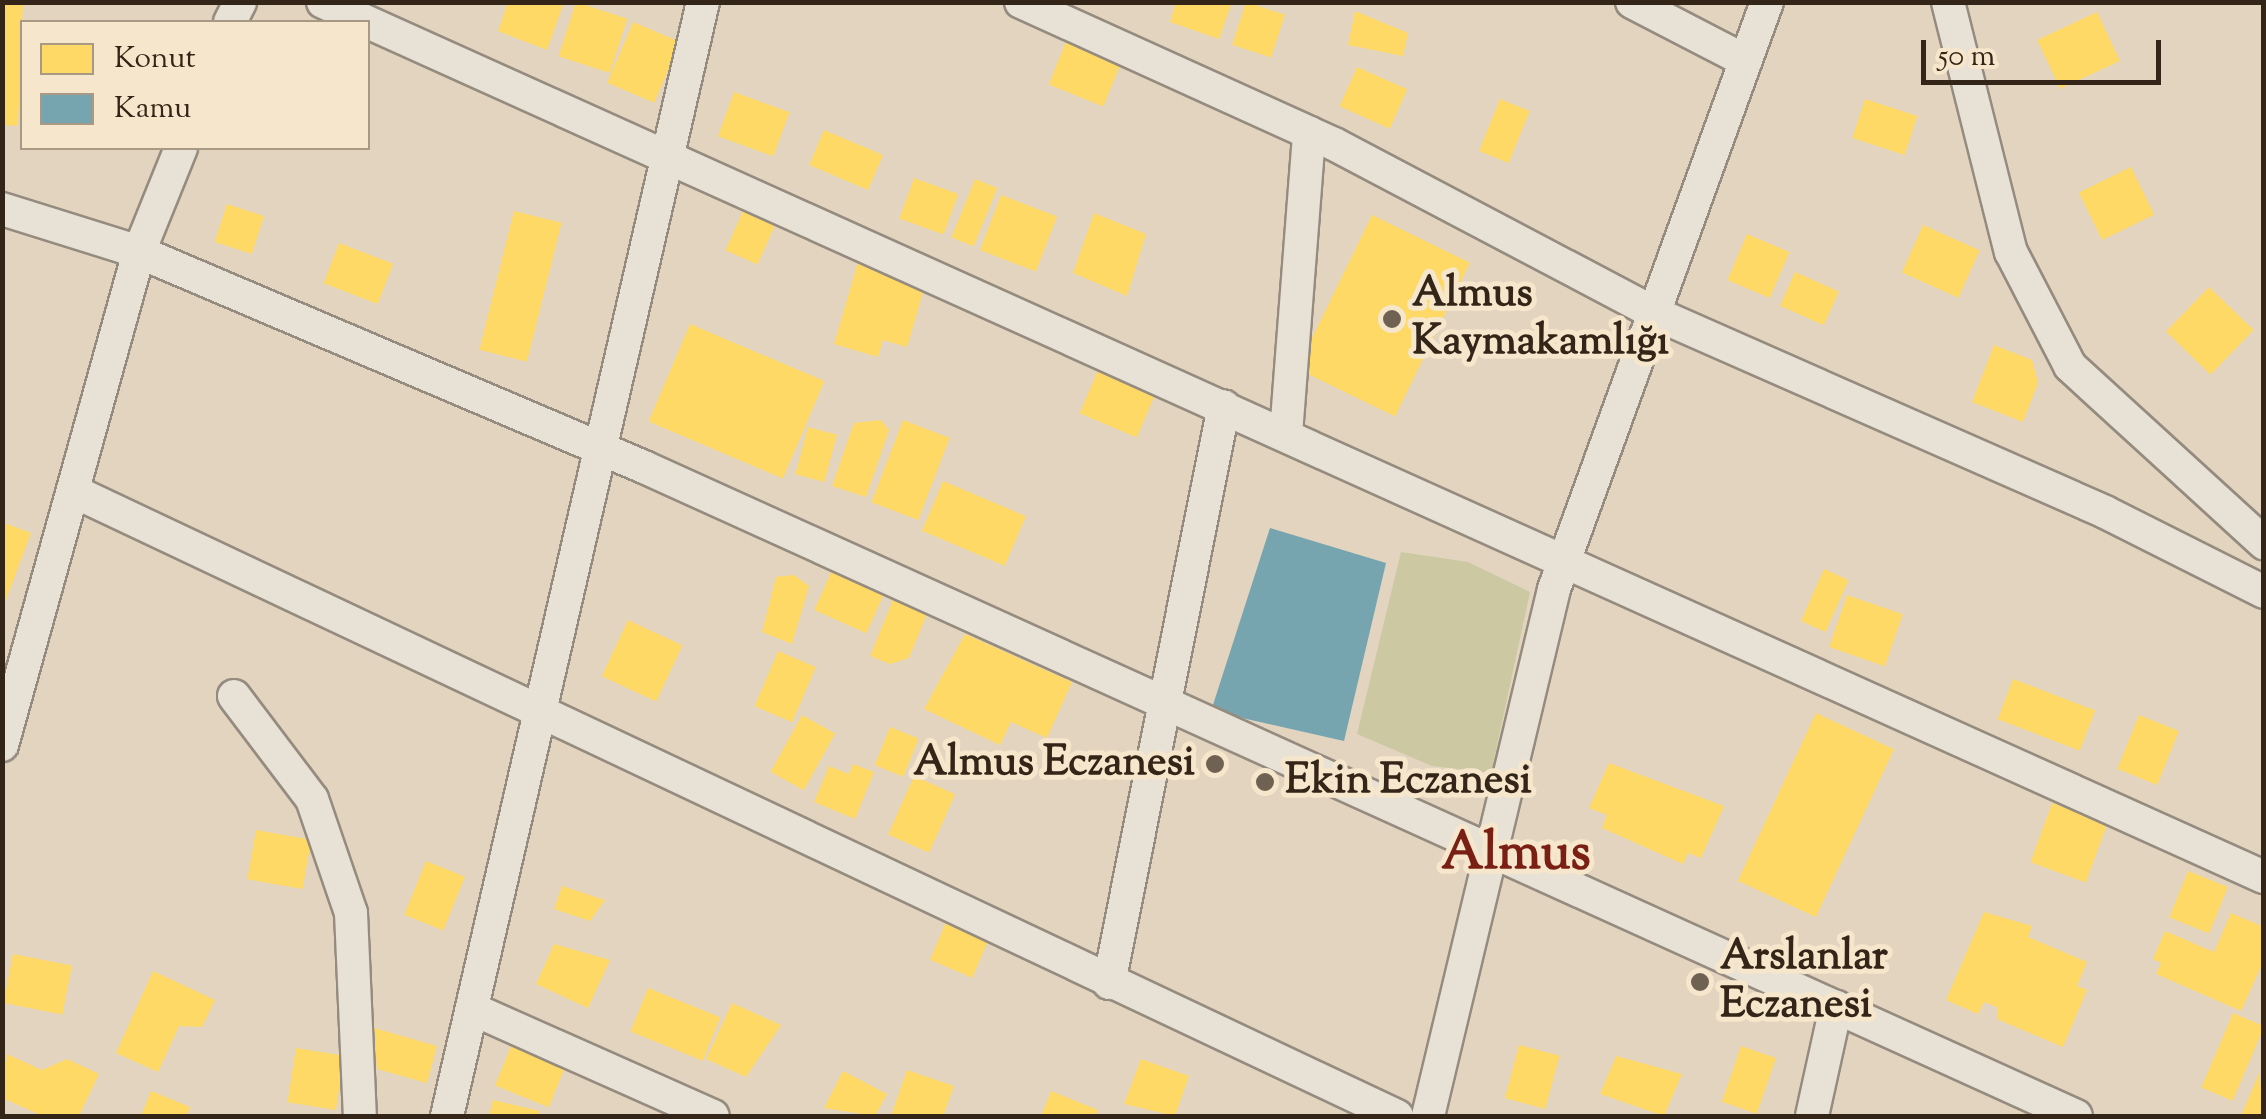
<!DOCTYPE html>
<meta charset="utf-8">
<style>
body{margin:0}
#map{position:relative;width:2266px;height:1119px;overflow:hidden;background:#e2d4bf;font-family:"Sorts Mill Goudy",serif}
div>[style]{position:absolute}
.green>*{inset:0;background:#ccc8a2}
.homes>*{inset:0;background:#ffd966;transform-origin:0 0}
.public>*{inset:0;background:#76a5af}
.roads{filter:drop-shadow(2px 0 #958b7e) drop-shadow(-2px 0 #958b7e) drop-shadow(0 2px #958b7e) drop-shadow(0 -2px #958b7e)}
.minor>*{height:32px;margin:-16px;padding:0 16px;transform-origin:16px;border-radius:16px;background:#e7e1d6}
.dots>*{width:28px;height:28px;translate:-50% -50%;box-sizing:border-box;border:5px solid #f6e6cc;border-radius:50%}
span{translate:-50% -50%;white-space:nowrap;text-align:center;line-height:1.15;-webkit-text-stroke:10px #f6e6cc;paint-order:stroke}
.poi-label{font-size:42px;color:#332517;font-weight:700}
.left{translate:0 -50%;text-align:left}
.right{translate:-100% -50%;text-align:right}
.district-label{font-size:52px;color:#7a1f14;font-weight:700}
.frame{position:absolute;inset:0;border:5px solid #332517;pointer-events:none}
.legend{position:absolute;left:20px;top:20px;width:350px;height:130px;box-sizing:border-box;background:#f6e6cc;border:2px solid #a89984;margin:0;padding:12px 18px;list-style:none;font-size:30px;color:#332517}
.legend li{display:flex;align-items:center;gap:20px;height:50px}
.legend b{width:50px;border:2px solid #a89984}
.scale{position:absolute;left:1921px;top:40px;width:240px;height:45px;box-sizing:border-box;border:5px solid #332517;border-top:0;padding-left:12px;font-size:30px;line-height:35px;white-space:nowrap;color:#332517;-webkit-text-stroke:8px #f6e6cc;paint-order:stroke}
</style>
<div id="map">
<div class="green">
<i style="clip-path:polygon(1401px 552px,1468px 562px,1530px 592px,1491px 773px,1432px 766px,1357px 734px)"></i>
</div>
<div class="homes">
<i style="clip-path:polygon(2px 2px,23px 2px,18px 126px,2px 125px)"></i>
<i style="clip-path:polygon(508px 2px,564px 2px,547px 50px,498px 31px)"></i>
<i style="left:576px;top:2px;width:54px;height:57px;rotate:18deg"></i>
<i style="clip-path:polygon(1176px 2px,1232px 2px,1219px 39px,1170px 22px)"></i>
<i style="left:1246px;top:2px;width:41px;height:45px;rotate:18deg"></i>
<i style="clip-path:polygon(1355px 11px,1408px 33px,1403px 56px,1348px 45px)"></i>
<i style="left:2097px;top:12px;width:54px;height:66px;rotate:65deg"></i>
<i style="left:633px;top:22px;width:51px;height:66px;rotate:23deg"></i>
<i style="left:1067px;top:39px;width:59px;height:49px;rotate:22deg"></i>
<i style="left:1357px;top:67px;width:55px;height:43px;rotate:24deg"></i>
<i style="left:734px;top:92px;width:59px;height:47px;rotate:20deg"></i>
<i style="left:1500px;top:99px;width:32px;height:56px;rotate:22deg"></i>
<i style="left:1865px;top:99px;width:55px;height:41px;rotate:18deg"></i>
<i style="left:824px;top:130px;width:64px;height:38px;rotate:23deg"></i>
<i style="left:2131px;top:167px;width:53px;height:58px;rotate:64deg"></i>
<i style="left:914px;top:178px;width:47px;height:43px;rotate:20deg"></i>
<i style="left:975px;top:179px;width:24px;height:63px;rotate:22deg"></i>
<i style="left:1001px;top:195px;width:60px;height:59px;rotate:21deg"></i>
<i style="left:227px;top:204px;width:39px;height:40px;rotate:18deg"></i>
<i style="left:514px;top:211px;width:49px;height:143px;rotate:14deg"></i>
<i style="left:743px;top:211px;width:35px;height:43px;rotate:24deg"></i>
<i style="clip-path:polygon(1094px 213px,1146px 234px,1127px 296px,1073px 273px)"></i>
<i style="left:1372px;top:215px;width:109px;height:171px;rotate:26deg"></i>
<i style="left:1923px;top:225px;width:62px;height:52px;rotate:24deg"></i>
<i style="left:1747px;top:234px;width:46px;height:50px;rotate:23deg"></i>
<i style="left:339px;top:243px;width:58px;height:43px;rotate:21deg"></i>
<i style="clip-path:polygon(858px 262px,926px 282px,907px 347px,883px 340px,878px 357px,834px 344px)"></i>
<i style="left:1795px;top:272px;width:48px;height:37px;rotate:24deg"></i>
<i style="left:2209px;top:287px;width:62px;height:62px;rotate:44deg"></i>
<i style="left:690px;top:324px;width:146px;height:106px;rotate:23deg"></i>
<i style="clip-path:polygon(1994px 345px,2032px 360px,2038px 383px,2023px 422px,1972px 402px)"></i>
<i style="left:1098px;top:370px;width:62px;height:47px;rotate:23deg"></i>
<i style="clip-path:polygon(881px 420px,889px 430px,866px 497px,832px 486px,854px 423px)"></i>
<i style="left:903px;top:420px;width:50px;height:88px;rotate:21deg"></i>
<i style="left:808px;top:427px;width:30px;height:49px;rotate:15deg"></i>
<i style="left:943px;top:481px;width:90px;height:54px;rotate:23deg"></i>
<i style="clip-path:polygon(2px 522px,31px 533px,3px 608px,2px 608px)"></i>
<i style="left:833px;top:568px;width:57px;height:46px;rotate:24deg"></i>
<i style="left:1824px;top:569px;width:27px;height:57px;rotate:24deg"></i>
<i style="clip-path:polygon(794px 575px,809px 586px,792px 644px,762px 632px,776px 577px)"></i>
<i style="clip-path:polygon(895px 595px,929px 609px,909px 658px,890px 664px,870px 656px)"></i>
<i style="left:1847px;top:595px;width:59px;height:55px;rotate:19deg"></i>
<i style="left:628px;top:620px;width:60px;height:62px;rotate:25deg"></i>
<i style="clip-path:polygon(965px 634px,1072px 682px,1047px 738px,1011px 722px,1000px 745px,924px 709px)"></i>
<i style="left:778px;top:651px;width:41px;height:60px;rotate:23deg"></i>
<i style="left:2013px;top:679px;width:88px;height:43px;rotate:21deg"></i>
<i style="left:1816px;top:713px;width:86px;height:185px;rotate:25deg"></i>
<i style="left:802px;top:715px;width:38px;height:65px;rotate:29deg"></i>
<i style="left:2139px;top:715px;width:43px;height:58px;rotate:22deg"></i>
<i style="left:890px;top:727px;width:31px;height:41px;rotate:22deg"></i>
<i style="clip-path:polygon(1609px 763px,1724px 806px,1701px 858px,1688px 853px,1683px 864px,1602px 828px,1607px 815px,1589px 808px)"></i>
<i style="clip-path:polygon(853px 764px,874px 772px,855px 819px,814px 802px,829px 766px,849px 774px)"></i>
<i style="left:914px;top:776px;width:45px;height:64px;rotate:24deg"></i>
<i style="left:2052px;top:803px;width:59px;height:63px;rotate:20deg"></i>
<i style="left:256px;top:830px;width:56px;height:50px;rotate:10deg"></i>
<i style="left:426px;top:861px;width:42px;height:58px;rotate:22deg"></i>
<i style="left:2188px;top:871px;width:43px;height:50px;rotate:22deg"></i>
<i style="clip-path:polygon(562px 886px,605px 900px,590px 921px,554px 909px)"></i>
<i style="clip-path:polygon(1984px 912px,2032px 926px,2028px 937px,2087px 962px,2077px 986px,2087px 990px,2063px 1047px,1997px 1019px,1997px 1007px,1984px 1002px,1978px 1014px,1946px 1000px)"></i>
<i style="clip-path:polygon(2231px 913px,2264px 927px,2264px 960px,2241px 1011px,2156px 974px,2161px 963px,2153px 959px,2165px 931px,2214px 952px)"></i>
<i style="left:946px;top:922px;width:46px;height:41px;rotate:23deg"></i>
<i style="clip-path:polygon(554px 944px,610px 960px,588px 1008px,536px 984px)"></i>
<i style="left:13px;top:954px;width:60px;height:50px;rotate:11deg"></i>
<i style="clip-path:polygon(153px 971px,215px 1000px,202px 1027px,179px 1026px,158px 1072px,116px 1053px)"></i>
<i style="left:648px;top:988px;width:78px;height:47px;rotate:22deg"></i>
<i style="clip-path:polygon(732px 1003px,781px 1025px,746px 1077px,706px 1059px)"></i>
<i style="left:2233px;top:1013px;width:34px;height:81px;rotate:23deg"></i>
<i style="clip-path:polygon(374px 1028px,437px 1046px,427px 1083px,377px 1069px)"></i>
<i style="left:513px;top:1041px;width:58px;height:48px;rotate:22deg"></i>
<i style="left:1519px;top:1045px;width:42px;height:55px;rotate:15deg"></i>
<i style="left:1741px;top:1046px;width:37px;height:59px;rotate:19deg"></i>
<i style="left:296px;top:1048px;width:49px;height:55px;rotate:9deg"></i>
<i style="clip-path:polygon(7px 1054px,42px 1070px,67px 1059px,99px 1074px,79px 1116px,43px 1116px,2px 1098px)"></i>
<i style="clip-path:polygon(1616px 1056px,1682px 1074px,1664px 1116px,1600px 1094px)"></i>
<i style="clip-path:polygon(1141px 1059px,1189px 1076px,1175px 1116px,1124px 1104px)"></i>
<i style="clip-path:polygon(907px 1070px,954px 1086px,943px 1116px,891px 1116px)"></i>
<i style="clip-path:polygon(843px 1071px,887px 1094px,875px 1116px,824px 1108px)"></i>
<i style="clip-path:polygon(2259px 1073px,2264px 1116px,2241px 1116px)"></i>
<i style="clip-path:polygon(151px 1091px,190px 1107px,187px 1116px,141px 1116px)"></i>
<i style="clip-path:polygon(1051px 1091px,1098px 1110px,1095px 1116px,1041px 1116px)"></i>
<i style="clip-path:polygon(493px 1100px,540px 1111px,538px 1116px,489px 1116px)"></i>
</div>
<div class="public">
<i style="clip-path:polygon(1270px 528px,1386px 563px,1344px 741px,1211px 711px)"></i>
</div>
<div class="roads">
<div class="minor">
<i style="left:323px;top:2px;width:2129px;rotate:24.27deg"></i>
<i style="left:1021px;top:2px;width:344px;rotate:24.4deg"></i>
<i style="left:1334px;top:144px;width:362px;rotate:27.8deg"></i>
<i style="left:1654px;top:313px;width:493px;rotate:23.8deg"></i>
<i style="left:2105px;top:512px;width:178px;rotate:26.7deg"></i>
<i style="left:1632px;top:2px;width:128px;rotate:27.4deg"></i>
<i style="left:1948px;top:2px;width:258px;rotate:75.9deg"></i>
<i style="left:2011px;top:252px;width:128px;rotate:62.6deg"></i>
<i style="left:2070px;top:366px;width:263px;rotate:42.4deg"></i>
<i style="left:230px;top:22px;width:22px;rotate:-63deg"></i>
<i style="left:2px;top:209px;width:144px;rotate:17.4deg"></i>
<i style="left:139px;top:252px;width:549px;rotate:23.06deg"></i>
<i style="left:644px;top:467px;width:1572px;rotate:24.38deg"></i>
<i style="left:1286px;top:434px;width:302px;rotate:-85.6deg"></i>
<i style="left:73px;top:491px;width:1464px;rotate:25.27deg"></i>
<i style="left:234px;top:696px;width:129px;rotate:52.9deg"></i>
<i style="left:312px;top:799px;width:120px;rotate:71.1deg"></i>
<i style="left:351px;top:913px;width:203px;rotate:87.5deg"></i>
<i style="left:2px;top:745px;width:512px;rotate:-74.47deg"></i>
<i style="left:139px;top:252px;width:112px;rotate:-68deg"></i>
<i style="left:1109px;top:983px;width:588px;rotate:-78.73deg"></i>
<i style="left:477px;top:1011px;width:258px;rotate:24deg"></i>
<i style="left:447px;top:1116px;width:1143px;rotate:-77.06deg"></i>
<i style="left:1428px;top:1116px;width:542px;rotate:-76.55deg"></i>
<i style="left:1554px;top:589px;width:624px;rotate:-70.06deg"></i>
<i style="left:1812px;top:1116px;width:112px;rotate:-77.6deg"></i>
</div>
</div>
<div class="dots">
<i style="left:1392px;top:319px;background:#706252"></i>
<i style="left:1215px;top:764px;background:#706252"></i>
<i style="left:1265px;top:782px;background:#706252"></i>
<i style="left:1700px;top:982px;background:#706252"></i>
</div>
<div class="poi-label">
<span class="left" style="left:1412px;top:319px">Almus<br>Kaymakamlığı</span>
<span class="right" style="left:1195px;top:764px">Almus Eczanesi</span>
<span class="left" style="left:1285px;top:782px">Ekin Eczanesi</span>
<span class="left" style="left:1720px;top:982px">Arslanlar<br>Eczanesi</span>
</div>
<div class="district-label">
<span style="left:1516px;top:856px">Almus</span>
</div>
<div class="frame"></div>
<ul class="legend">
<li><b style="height:28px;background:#ffd966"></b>Konut</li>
<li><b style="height:28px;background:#76a5af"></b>Kamu</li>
</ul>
<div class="scale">50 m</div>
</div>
